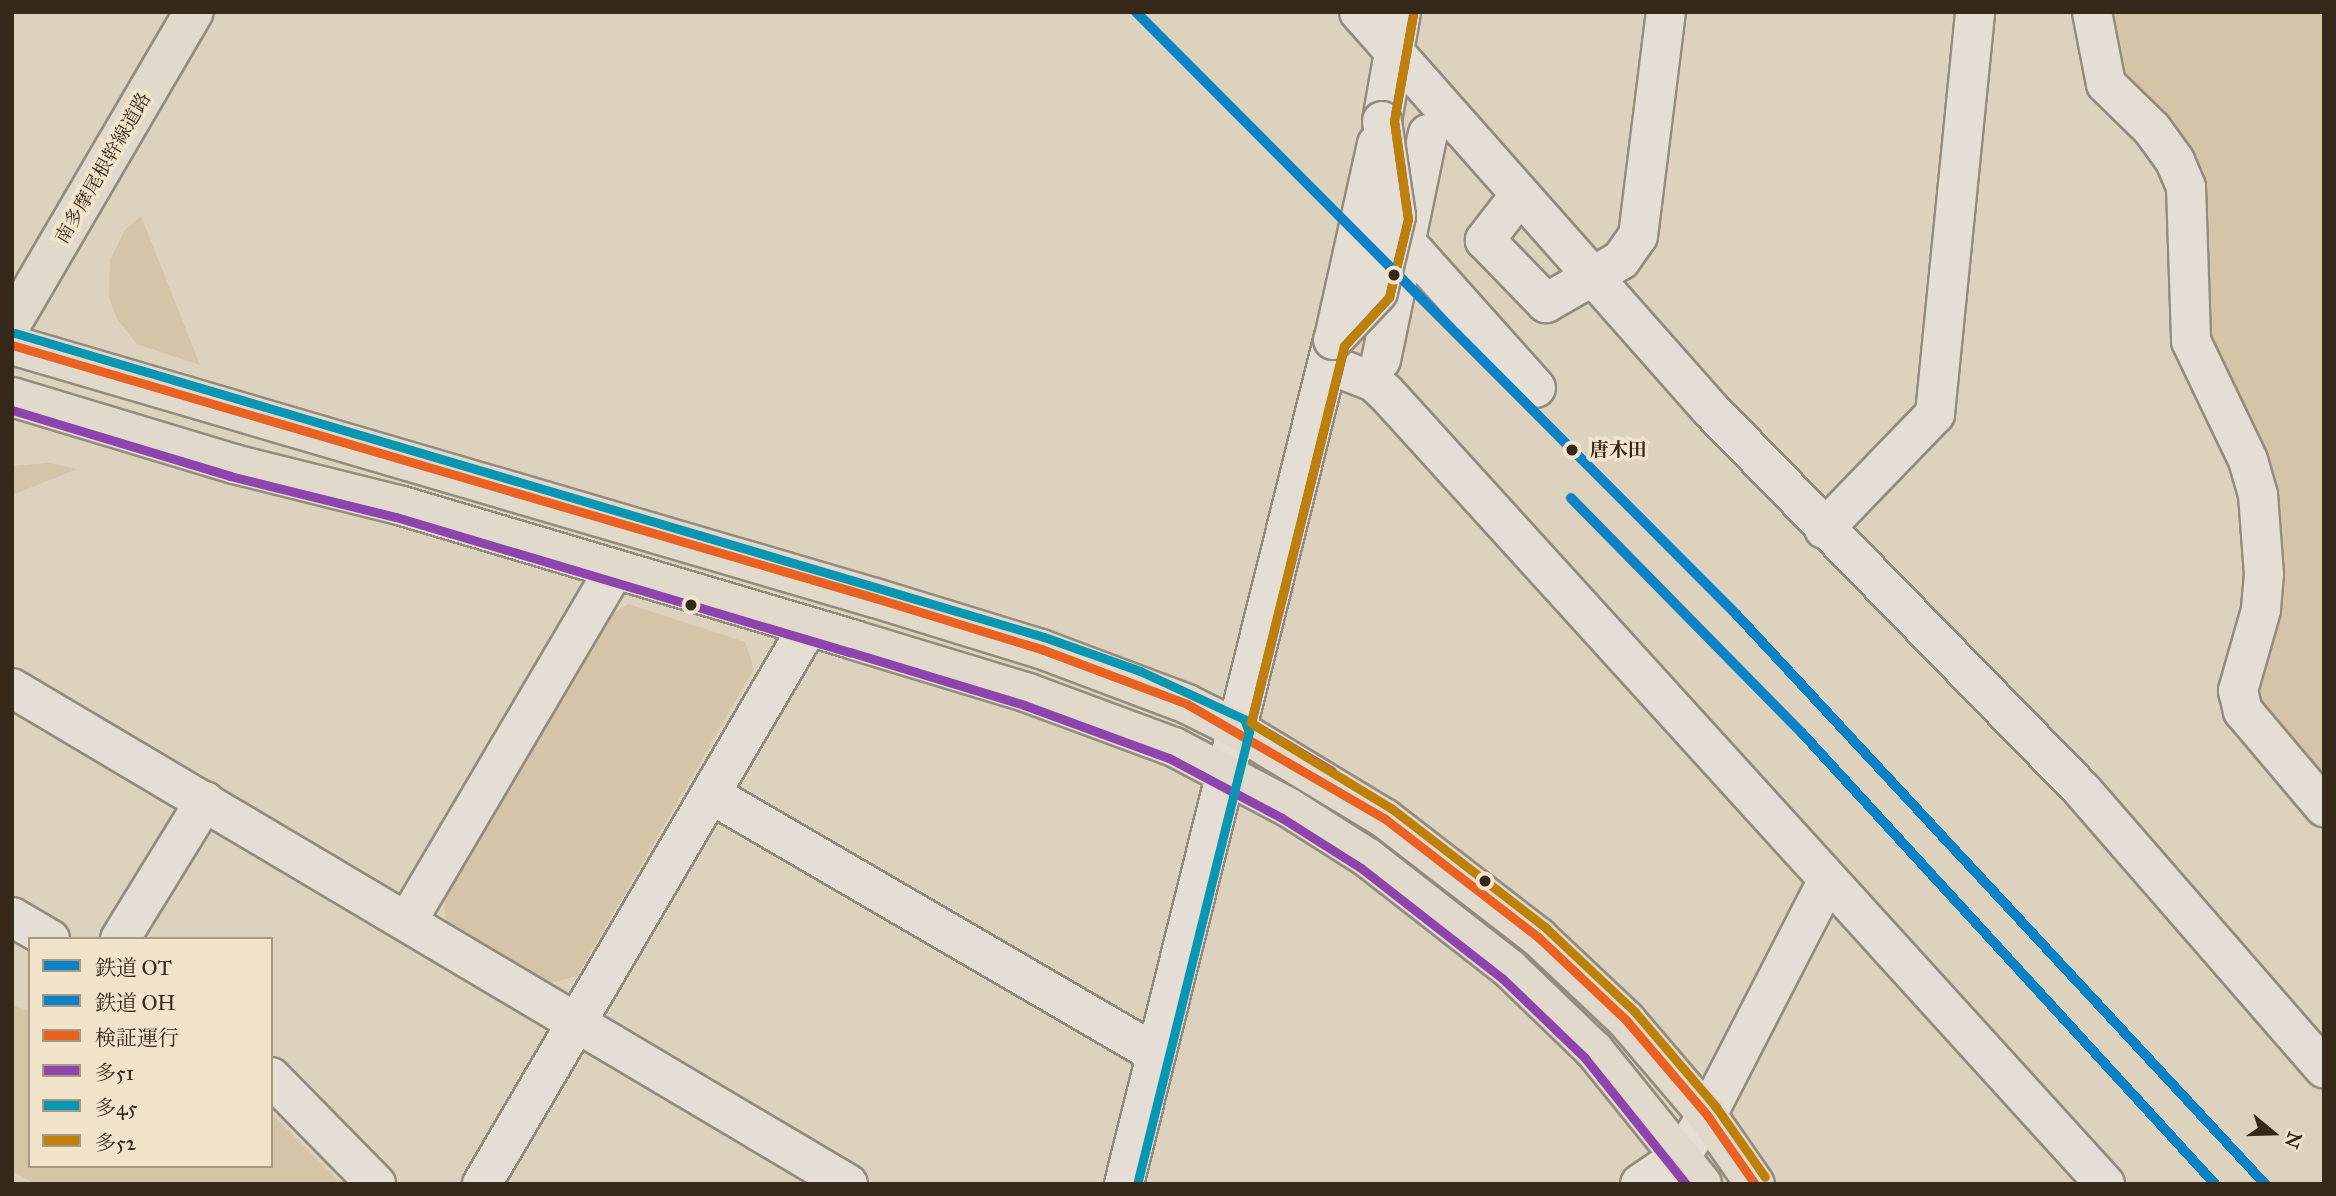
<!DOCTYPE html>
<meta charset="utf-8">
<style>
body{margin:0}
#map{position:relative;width:2336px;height:1196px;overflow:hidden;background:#ddd2bd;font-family:"IM FELL Great Primer","Noto Serif JP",serif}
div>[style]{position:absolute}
.green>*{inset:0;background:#d4c4a8}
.roads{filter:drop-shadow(2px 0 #938c7e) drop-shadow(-2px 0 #938c7e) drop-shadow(0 2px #938c7e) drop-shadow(0 -2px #938c7e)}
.minor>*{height:38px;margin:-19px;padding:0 19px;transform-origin:19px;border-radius:19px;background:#e4ded4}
.major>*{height:38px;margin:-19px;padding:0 19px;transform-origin:19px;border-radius:19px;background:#e0d9cc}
.bridges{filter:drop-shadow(2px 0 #938c7e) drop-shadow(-2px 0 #938c7e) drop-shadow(0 2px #938c7e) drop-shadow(0 -2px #938c7e)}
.minor-bridge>*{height:38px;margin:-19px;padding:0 19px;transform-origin:19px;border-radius:19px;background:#e4ded4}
.bus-1>*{height:9px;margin:-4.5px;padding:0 4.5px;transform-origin:4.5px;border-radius:4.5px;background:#e96222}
.bus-2>*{height:9px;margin:-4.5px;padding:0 4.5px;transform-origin:4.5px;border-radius:4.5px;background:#8e44ad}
.bus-3>*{height:9px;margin:-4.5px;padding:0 4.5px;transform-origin:4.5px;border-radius:4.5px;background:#0896b3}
.bus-4>*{height:9px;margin:-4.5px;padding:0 4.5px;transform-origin:4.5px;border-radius:4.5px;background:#bd8008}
.rail-1>*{height:10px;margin:-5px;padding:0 5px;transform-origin:5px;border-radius:5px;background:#0d82c7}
.rail-2>*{height:10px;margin:-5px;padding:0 5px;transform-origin:5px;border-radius:5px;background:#0d82c7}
.dots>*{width:19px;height:19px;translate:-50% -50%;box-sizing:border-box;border:4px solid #f2e4cb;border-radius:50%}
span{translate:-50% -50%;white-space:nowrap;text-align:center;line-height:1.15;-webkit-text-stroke:7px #f2e4cb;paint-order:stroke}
.street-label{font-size:19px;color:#36281a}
.stop-label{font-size:19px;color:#36281a;font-weight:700}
.left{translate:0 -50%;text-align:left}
.frame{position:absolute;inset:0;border:14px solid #36281a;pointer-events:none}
.legend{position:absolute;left:28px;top:937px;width:245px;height:231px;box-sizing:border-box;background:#f2e4cb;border:2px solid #a79984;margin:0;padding:9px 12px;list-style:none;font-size:21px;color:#36281a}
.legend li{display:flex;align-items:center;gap:14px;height:35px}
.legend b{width:35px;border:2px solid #a79984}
.north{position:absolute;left:2238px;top:1098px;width:70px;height:70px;-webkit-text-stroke:5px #f2e4cb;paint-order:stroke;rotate:109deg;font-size:19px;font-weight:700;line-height:28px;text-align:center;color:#36281a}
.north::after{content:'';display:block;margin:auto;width:24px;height:32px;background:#36281a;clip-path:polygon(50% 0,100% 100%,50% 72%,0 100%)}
</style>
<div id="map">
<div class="green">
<i style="clip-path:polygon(2113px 12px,2324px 12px,2324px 777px,2261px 703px,2259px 693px,2284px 594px,2282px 527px,2277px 496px,2216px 353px,2205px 302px,2209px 244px,2202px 178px,2172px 122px,2125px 72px)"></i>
<i style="clip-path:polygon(141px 216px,200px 365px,137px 344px,117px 319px,109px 297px,110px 260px,125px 230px)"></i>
<i style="clip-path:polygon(49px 463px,77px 469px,12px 495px,12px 466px)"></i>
<i style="clip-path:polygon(628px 604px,745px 642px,754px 669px,577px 976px,547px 984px,446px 923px,444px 896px,609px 615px)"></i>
<i style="clip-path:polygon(12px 1005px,30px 1011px,30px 1166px,271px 1166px,271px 1113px,342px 1184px,35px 1184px,12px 1171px)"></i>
</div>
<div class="roads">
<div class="minor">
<i style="left:1359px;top:12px;width:531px;rotate:48.51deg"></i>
<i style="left:1711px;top:410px;width:531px;rotate:45.69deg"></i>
<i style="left:2082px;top:790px;width:369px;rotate:49deg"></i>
<i style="left:2092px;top:12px;width:73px;rotate:79deg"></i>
<i style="left:2106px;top:84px;width:64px;rotate:44.4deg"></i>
<i style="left:2152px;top:129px;width:39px;rotate:54deg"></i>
<i style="left:2175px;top:161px;width:28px;rotate:67deg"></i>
<i style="left:2186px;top:187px;width:154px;rotate:88.1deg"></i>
<i style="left:2191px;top:341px;width:132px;rotate:64.4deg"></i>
<i style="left:2248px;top:460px;width:36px;rotate:74deg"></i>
<i style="left:2258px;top:495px;width:79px;rotate:85.7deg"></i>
<i style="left:2264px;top:574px;width:36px;rotate:95deg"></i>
<i style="left:2261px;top:610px;width:84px;rotate:105.9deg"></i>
<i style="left:2238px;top:691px;width:21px;rotate:76deg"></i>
<i style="left:2243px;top:711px;width:126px;rotate:49.8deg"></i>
<i style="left:1382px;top:121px;width:111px;rotate:-80.1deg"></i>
<i style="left:1519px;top:196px;width:56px;rotate:127.7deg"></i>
<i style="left:1485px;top:240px;width:88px;rotate:45.9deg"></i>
<i style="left:1546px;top:303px;width:86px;rotate:-29.8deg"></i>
<i style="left:1621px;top:260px;width:29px;rotate:-55deg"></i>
<i style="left:1638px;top:236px;width:226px;rotate:-82.9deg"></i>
<i style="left:1402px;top:238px;width:201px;rotate:48.2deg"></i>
<i style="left:1381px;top:360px;width:231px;rotate:-78.3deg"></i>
<i style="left:1328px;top:364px;width:49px;rotate:21.4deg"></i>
<i style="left:1374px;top:382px;width:16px;rotate:43deg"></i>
<i style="left:1386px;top:393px;width:1069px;rotate:47.73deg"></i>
<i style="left:1824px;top:529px;width:160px;rotate:-46deg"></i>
<i style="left:1935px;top:414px;width:404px;rotate:-84.3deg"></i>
<i style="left:12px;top:688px;width:972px;rotate:30.68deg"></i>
<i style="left:712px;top:795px;width:513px;rotate:30.22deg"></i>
<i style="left:12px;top:917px;width:44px;rotate:30.1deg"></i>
<i style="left:408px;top:920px;width:407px;rotate:-59.5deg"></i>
<i style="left:120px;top:939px;width:162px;rotate:-58.4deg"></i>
<i style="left:271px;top:1077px;width:150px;rotate:45.5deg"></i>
<i style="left:482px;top:1184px;width:645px;rotate:-59.66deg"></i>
<i style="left:1124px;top:1184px;width:869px;rotate:-76.09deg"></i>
<i style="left:1640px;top:1184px;width:51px;rotate:-34.6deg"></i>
<i style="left:1682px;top:1155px;width:47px;rotate:-58deg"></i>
<i style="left:1707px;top:1115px;width:262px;rotate:-62.8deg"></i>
</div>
<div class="major">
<i style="left:12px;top:323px;width:360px;rotate:-59.7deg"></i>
<i style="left:12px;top:345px;width:899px;rotate:16.34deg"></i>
<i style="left:875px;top:598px;width:174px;rotate:17.1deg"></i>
<i style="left:1041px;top:649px;width:156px;rotate:20.6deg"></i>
<i style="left:1187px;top:704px;width:56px;rotate:26.6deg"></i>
<i style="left:1237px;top:729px;width:172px;rotate:31.2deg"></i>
<i style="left:1384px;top:818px;width:195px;rotate:37.7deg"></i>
<i style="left:1538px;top:937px;width:121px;rotate:43.3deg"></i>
<i style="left:1626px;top:1020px;width:125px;rotate:49.5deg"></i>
<i style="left:1707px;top:1115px;width:84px;rotate:55.2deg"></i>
<i style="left:12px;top:397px;width:232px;rotate:16.8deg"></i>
<i style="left:234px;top:464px;width:170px;rotate:14deg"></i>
<i style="left:399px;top:505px;width:475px;rotate:16.5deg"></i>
<i style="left:854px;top:640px;width:182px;rotate:16.9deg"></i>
<i style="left:1028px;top:693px;width:156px;rotate:20.3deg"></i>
<i style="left:1174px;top:747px;width:129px;rotate:27.8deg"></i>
<i style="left:1288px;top:807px;width:95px;rotate:32.5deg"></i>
<i style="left:1368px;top:858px;width:180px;rotate:38deg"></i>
<i style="left:1510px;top:969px;width:117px;rotate:44deg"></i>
<i style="left:1594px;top:1050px;width:172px;rotate:51.1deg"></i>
</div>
</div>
<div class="bridges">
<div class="minor-bridge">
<i style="left:1334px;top:338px;width:199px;rotate:-77.5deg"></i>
<i style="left:1333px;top:340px;width:66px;rotate:-46.8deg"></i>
<i style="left:1378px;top:292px;width:78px;rotate:-76.7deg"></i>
<i style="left:1396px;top:216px;width:96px;rotate:-98.4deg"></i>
</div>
</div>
<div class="bus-1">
<i style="left:12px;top:345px;width:899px;rotate:16.34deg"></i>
<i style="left:875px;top:598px;width:174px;rotate:17.1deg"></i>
<i style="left:1041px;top:649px;width:156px;rotate:20.6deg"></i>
<i style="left:1187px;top:704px;width:228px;rotate:30.1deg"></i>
<i style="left:1384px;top:818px;width:195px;rotate:37.7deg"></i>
<i style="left:1538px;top:937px;width:121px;rotate:43.3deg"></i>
<i style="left:1626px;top:1020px;width:125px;rotate:49.5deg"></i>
<i style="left:1707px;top:1115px;width:84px;rotate:55.2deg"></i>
</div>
<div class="bus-2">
<i style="left:12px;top:410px;width:228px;rotate:16.8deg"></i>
<i style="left:230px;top:476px;width:171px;rotate:13.9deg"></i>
<i style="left:396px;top:517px;width:474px;rotate:16.6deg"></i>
<i style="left:850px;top:652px;width:182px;rotate:16.9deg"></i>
<i style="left:1024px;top:705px;width:154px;rotate:20.1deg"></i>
<i style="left:1169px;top:758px;width:128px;rotate:28deg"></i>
<i style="left:1282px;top:818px;width:93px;rotate:32.3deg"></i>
<i style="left:1361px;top:868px;width:179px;rotate:38deg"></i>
<i style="left:1502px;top:978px;width:115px;rotate:43.9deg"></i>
<i style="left:1585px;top:1058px;width:161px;rotate:51.3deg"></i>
<i style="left:1332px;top:771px;width:94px;rotate:-149.3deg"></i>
<i style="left:1251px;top:723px;width:388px;rotate:-76.1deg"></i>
<i style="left:1344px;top:346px;width:67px;rotate:-47.4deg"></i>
<i style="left:1389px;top:297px;width:80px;rotate:-76.3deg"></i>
<i style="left:1408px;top:219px;width:99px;rotate:-98.1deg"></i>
<i style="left:1394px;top:121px;width:109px;rotate:-79.9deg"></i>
</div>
<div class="bus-3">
<i style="left:15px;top:333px;width:1073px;rotate:16.46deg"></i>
<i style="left:1044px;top:637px;width:102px;rotate:19.5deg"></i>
<i style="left:1140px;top:671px;width:115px;rotate:24.8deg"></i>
<i style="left:1244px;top:719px;width:14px;rotate:69deg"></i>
<i style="left:1249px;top:732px;width:466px;rotate:103.9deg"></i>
</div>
<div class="bus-4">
<i style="left:1413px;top:14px;width:109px;rotate:100.1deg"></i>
<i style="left:1394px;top:121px;width:99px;rotate:81.9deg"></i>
<i style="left:1408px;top:219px;width:80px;rotate:103.7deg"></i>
<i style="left:1389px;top:297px;width:67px;rotate:132.6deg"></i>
<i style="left:1344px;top:346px;width:388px;rotate:103.9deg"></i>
<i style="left:1251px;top:723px;width:164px;rotate:31.3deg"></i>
<i style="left:1391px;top:808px;width:196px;rotate:37.7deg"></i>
<i style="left:1546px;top:928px;width:122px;rotate:43.3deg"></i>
<i style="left:1635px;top:1012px;width:125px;rotate:49.5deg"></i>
<i style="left:1716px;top:1107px;width:85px;rotate:55deg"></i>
</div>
<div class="rail-1">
<i style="left:1136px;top:12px;width:851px;rotate:45.1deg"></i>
<i style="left:1737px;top:615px;width:776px;rotate:47.14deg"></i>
</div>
<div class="rail-2">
<i style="left:1571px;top:498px;width:330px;rotate:45.5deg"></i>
<i style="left:1802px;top:733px;width:612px;rotate:47.52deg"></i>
</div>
<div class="dots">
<i style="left:1394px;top:275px;background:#36281a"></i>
<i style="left:1572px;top:450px;background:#36281a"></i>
<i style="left:691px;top:605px;background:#36281a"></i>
<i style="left:1485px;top:881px;background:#36281a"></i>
</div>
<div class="street-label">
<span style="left:103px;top:168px;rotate:-60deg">南多摩尾根幹線道路</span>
</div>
<div class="stop-label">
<span class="left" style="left:1590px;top:450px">唐木田</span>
</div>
<div class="frame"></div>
<ul class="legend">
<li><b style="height:9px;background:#0d82c7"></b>鉄道 OT</li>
<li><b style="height:9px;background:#0d82c7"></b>鉄道 OH</li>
<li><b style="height:9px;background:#e96222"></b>検証運行</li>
<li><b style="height:9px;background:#8e44ad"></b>多51</li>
<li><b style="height:9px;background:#0896b3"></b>多45</li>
<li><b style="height:9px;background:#bd8008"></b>多52</li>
</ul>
<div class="north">N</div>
</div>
